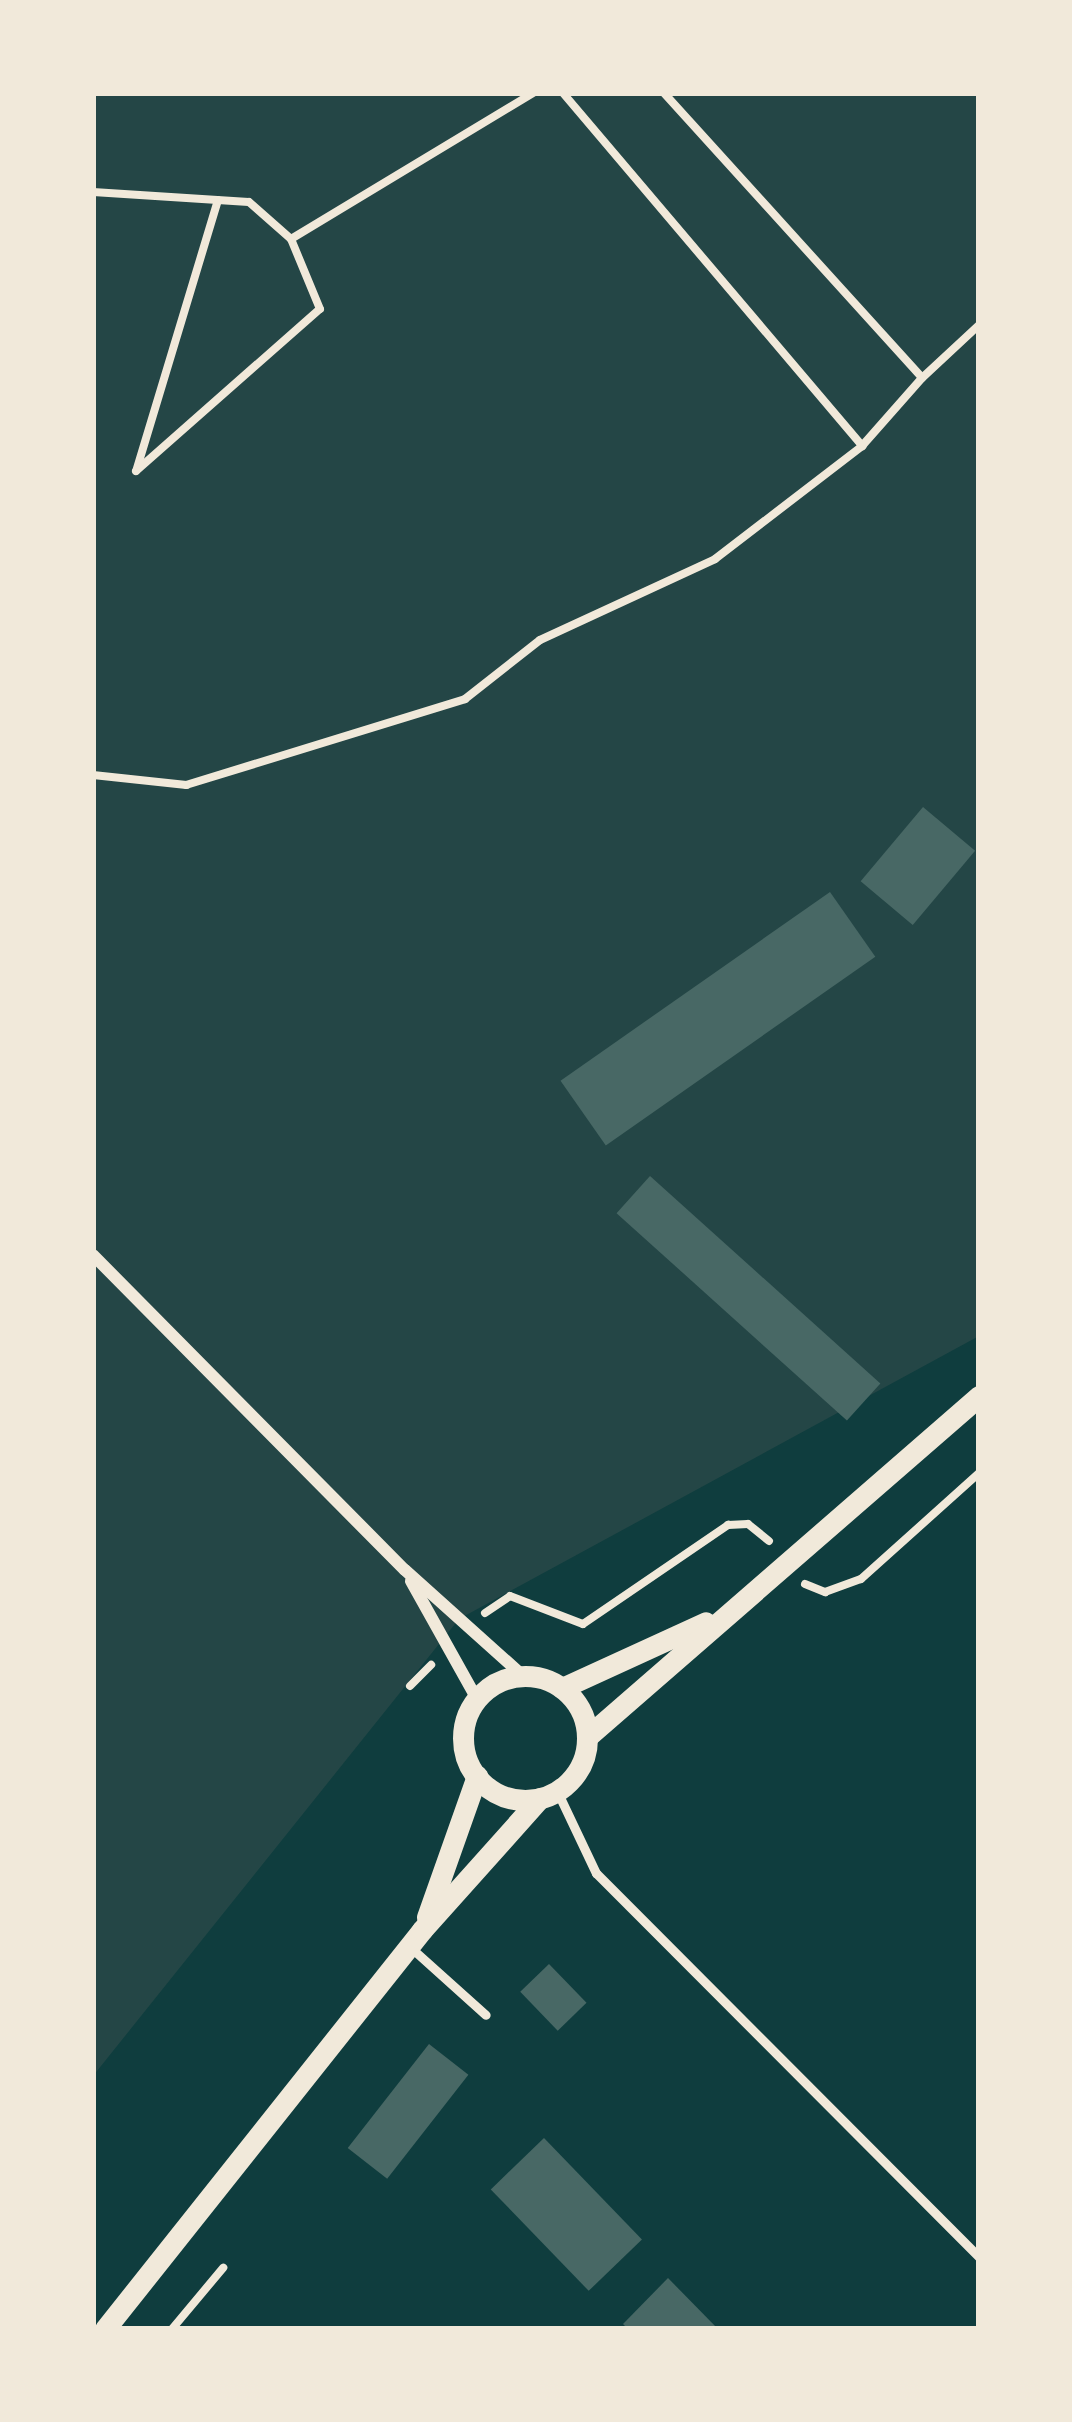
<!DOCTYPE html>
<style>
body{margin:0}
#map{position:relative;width:1072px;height:2422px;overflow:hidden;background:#0f3d3e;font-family:"Sofia Sans Condensed",sans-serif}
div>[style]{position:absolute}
.green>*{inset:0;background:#244646}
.building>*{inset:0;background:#486865;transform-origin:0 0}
.path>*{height:8px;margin:-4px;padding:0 4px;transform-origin:4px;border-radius:4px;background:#f1e9da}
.service>*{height:9px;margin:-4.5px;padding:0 4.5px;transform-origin:4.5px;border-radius:4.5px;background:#f1e9da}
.minor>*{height:12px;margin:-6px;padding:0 6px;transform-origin:6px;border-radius:6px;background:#f1e9da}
.tertiary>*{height:21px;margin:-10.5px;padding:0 10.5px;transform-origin:10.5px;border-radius:10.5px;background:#f1e9da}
.tertiary>.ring{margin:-10.5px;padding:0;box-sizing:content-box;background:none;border:21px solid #f1e9da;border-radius:50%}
span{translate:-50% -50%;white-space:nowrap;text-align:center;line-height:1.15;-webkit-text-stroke:9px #f1e9da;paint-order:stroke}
.frame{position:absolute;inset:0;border:96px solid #f1e9da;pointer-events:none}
</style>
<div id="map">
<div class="green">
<i style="clip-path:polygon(93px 93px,979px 93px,979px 1336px,459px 1619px,93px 2076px)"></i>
</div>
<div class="building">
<i style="left:923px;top:807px;width:68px;height:97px;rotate:40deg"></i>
<i style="left:830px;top:892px;width:79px;height:329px;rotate:55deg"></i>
<i style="left:650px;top:1176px;width:310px;height:50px;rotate:42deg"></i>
<i style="left:549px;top:1964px;width:54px;height:40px;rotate:46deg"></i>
<i style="left:429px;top:2044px;width:50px;height:132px;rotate:38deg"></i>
<i style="left:544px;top:2138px;width:141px;height:74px;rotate:46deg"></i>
<i style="clip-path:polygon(668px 2278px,718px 2329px,628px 2329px,623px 2324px)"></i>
</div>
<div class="path">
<i style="left:563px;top:93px;width:463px;rotate:49.7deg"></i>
<i style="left:664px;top:93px;width:384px;rotate:47.8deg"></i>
<i style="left:922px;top:378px;width:78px;rotate:-42.9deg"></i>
<i style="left:93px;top:192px;width:156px;rotate:3.7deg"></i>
<i style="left:249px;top:202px;width:56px;rotate:41.4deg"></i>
<i style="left:291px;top:239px;width:283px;rotate:-31.1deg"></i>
<i style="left:218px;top:200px;width:283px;rotate:106.8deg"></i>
<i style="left:136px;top:471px;width:245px;rotate:-41.4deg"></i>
<i style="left:320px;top:309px;width:76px;rotate:-112.5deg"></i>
<i style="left:93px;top:775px;width:94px;rotate:6.1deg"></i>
<i style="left:186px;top:785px;width:292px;rotate:-17.1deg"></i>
<i style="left:465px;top:699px;width:95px;rotate:-38.2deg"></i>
<i style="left:540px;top:640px;width:193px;rotate:-24.8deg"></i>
<i style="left:715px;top:559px;width:185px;rotate:-37.5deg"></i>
<i style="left:862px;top:446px;width:91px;rotate:-48.6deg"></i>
<i style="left:805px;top:1584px;width:22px;rotate:22deg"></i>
<i style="left:825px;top:1592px;width:38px;rotate:-20deg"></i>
<i style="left:861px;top:1579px;width:159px;rotate:-41.9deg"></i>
<i style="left:485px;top:1613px;width:30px;rotate:-34deg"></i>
<i style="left:510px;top:1596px;width:78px;rotate:21deg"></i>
<i style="left:583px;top:1624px;width:176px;rotate:-34.3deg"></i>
<i style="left:728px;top:1525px;width:20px;rotate:-3deg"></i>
<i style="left:748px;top:1524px;width:27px;rotate:39deg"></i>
<i style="left:410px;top:1686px;width:30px;rotate:-45deg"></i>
<i style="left:172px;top:2329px;width:80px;rotate:-50.1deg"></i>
</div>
<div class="service">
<i style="left:557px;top:1791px;width:91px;rotate:64.6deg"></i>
<i style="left:596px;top:1873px;width:542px;rotate:45.07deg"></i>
<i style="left:409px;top:1946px;width:103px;rotate:41.9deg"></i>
</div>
<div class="minor">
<i style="left:93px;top:1255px;width:443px;rotate:45.3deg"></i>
<i style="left:405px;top:1570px;width:159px;rotate:41.9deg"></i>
<i style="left:411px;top:1581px;width:135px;rotate:60.8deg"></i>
</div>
<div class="tertiary">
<i class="ring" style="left:463px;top:1676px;width:103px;height:103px"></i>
<i style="left:562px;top:1688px;width:158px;rotate:-24.6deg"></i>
<i style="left:587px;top:1737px;width:520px;rotate:-41.02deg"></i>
<i style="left:427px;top:1917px;width:150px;rotate:-70.5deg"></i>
<i style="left:105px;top:2329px;width:510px;rotate:-51.53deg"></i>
<i style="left:422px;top:1930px;width:177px;rotate:-48.2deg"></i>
</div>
<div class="frame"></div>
</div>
